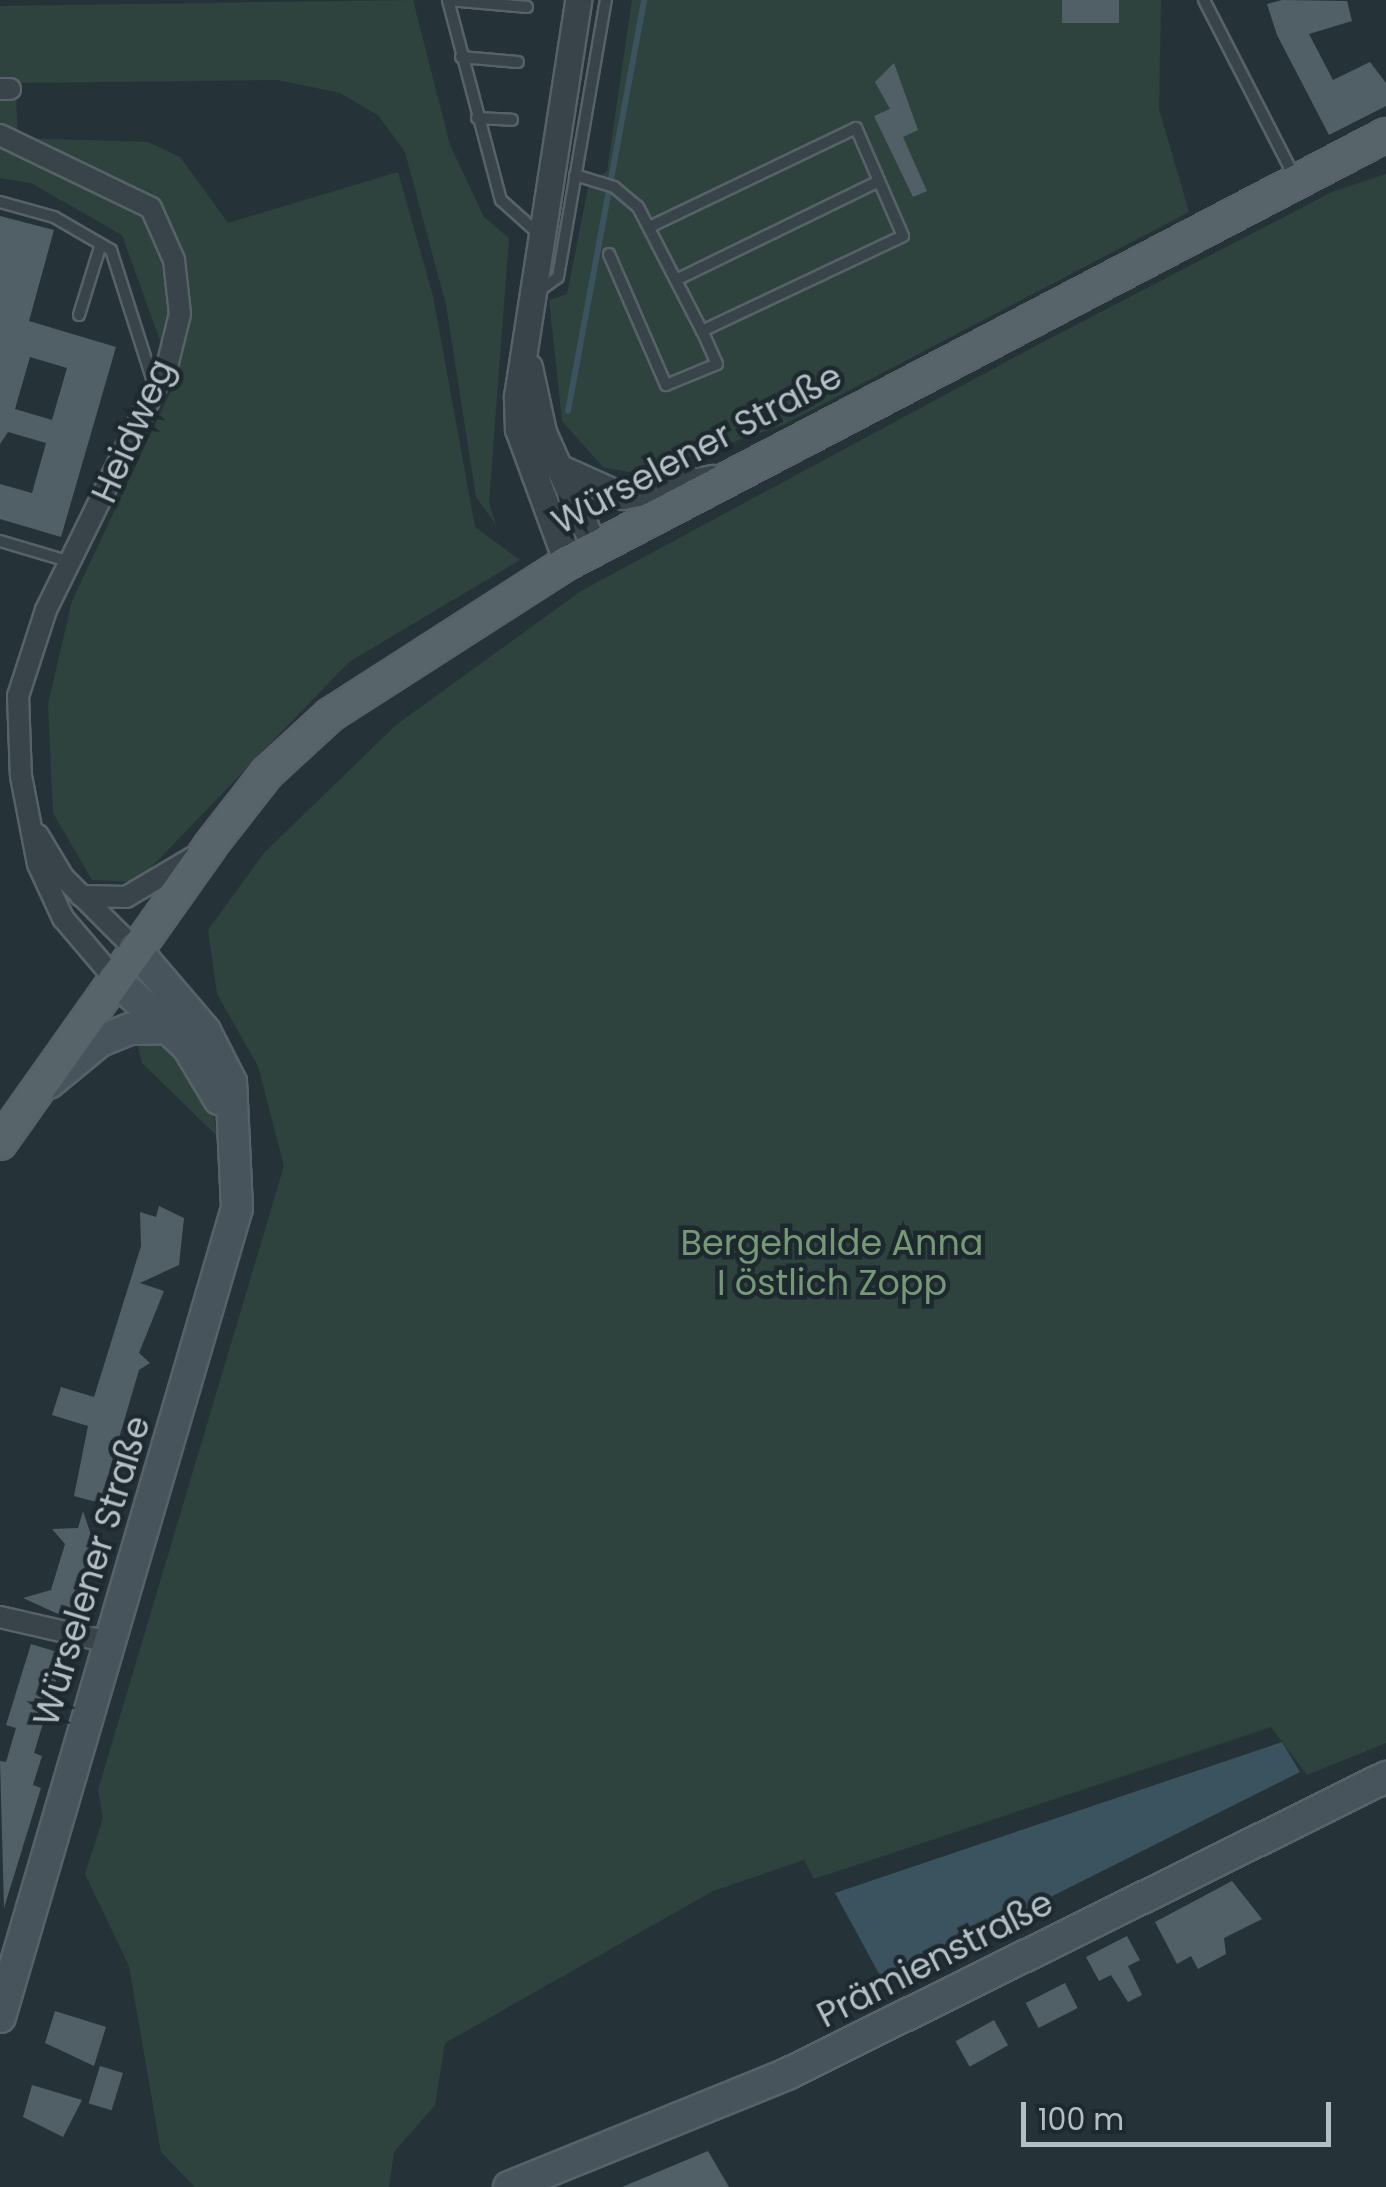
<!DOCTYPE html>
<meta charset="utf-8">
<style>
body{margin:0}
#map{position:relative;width:1386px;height:2187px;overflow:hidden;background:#253339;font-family:Poppins,sans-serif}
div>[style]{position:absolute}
.green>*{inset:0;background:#2e433d}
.water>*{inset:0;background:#3a535f}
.stream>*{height:6px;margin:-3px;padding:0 3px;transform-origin:3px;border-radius:3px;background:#3a535f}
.building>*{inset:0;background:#516067;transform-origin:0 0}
.roads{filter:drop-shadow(2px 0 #576268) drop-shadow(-2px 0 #576268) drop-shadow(0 2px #576268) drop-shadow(0 -2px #576268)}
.service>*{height:10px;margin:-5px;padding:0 5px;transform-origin:5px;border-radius:5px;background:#39444a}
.minor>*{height:20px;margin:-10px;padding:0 10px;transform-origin:10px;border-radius:10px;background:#39444a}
.tertiary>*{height:25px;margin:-12.5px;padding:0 12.5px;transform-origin:12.5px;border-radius:12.5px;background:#39444a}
.secondary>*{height:30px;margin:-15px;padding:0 15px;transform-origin:15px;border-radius:15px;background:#47545c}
.primary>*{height:32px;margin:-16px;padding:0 16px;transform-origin:16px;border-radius:16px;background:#57646a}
span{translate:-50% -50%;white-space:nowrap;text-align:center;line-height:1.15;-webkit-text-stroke:9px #1e292f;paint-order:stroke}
.street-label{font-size:35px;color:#b4bfc5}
.park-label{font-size:35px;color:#759975}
.scale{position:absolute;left:1021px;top:2102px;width:310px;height:45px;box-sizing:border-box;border:5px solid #b4bfc5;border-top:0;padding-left:12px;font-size:30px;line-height:35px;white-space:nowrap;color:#b4bfc5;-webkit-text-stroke:8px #1e292f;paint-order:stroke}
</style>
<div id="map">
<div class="green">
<i style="clip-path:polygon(413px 0,450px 145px,484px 217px,509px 238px,489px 503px,496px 525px,476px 497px,446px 305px,405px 152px,378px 115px,340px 93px,278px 80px,15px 83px,18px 138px,148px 142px,180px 157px,228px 223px,398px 172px,433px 296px,475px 527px,520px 560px,349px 662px,137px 882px,92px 880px,53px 813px,48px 704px,72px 601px,175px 382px,122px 235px,31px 183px,0 178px,0 6px)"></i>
<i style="clip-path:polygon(632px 0,1161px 0,1159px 109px,1189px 212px,783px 425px,640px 474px,603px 467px,562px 421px,549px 300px,567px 294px,589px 183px,607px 171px)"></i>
<i style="clip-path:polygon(1386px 174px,1386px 1743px,1307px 1775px,1271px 1727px,814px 1879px,804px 1860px,713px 1891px,445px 2043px,435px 2105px,394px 2152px,389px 2187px,195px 2187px,161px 2152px,129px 1966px,85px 1874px,103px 1818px,98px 1790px,284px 1166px,258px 1066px,217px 994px,208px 930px,264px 853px,396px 725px,581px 591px,1043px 342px,1332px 192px)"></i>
<i style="clip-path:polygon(136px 1038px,165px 1043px,205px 1086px,219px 1138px,142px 1063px)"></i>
</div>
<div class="water">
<i style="clip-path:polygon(1282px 1742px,1300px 1772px,883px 1981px,835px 1893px)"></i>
</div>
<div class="stream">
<i style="left:568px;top:411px;width:418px;rotate:-79.5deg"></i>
</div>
<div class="building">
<i style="left:1062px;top:0;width:57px;height:23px"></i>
<i style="clip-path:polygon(1282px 0,1347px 1px,1352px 21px,1309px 34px,1333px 80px,1370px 62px,1386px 83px,1386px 106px,1329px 135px,1277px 35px,1267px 4px)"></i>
<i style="clip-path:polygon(894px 63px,918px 130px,903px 137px,927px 191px,913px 197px,874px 116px,890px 109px,875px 82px)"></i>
<i style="clip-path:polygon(evenodd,0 216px,54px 230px,29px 321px,116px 347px,61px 537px,0 519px,0 484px,32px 493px,46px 443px,8px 432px,0 444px,0 216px,30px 357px,67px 368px,52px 420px,15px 409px,30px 357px)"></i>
<i style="clip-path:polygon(159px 1206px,184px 1218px,179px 1265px,140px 1283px,164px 1291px,139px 1353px,150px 1363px,139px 1370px,100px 1503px,74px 1496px,88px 1426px,52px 1415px,61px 1387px,94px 1397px,141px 1246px,140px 1212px,156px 1217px)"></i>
<i style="clip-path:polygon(83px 1511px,96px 1550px,67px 1618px,23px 1598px,51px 1590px,65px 1544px,52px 1529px,78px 1528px)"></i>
<i style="clip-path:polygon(31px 1644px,64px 1654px,34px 1753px,42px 1756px,33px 1785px,41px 1788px,4px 1908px,0 1761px,6px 1762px,16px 1728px,6px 1725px)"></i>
<i style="clip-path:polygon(1232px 1881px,1262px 1919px,1224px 1938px,1226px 1954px,1198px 1969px,1191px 1956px,1177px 1964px,1155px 1922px)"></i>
<i style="clip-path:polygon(1127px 1936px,1140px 1960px,1128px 1966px,1142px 1995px,1128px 2002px,1111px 1975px,1099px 1981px,1086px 1957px)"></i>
<i style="left:1065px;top:1983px;width:28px;height:44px;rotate:63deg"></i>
<i style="clip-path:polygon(55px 2011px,106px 2027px,94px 2066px,45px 2043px)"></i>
<i style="left:994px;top:2020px;width:29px;height:44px;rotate:61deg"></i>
<i style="left:100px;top:2066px;width:24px;height:39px;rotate:17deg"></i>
<i style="clip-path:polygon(32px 2085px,82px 2100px,63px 2137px,23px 2117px)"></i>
<i style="clip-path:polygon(708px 2151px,729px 2187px,622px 2187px)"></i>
</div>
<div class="roads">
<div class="service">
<i style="left:1204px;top:0;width:198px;rotate:62.9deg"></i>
<i style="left:527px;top:7px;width:79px;rotate:-174.9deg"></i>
<i style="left:448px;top:0;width:207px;rotate:75.2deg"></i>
<i style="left:501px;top:200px;width:52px;rotate:41.9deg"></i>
<i style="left:461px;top:57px;width:57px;rotate:5deg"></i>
<i style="left:477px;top:118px;width:35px;rotate:3deg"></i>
<i style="left:575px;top:175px;width:41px;rotate:17.1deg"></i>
<i style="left:614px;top:187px;width:31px;rotate:40deg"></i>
<i style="left:638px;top:207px;width:140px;rotate:62.7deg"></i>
<i style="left:702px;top:331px;width:222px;rotate:-25.3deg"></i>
<i style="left:903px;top:236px;width:118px;rotate:-113.5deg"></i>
<i style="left:856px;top:128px;width:229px;rotate:154.4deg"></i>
<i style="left:0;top:202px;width:56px;rotate:15.5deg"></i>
<i style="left:54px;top:217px;width:66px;rotate:30.1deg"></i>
<i style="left:111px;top:250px;width:142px;rotate:72.3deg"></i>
<i style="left:609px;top:254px;width:143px;rotate:66.5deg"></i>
<i style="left:666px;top:385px;width:55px;rotate:-22.4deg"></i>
<i style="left:717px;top:364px;width:36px;rotate:-114deg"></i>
<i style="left:676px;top:280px;width:226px;rotate:-26deg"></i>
<i style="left:536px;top:293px;width:27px;rotate:-36deg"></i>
<i style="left:558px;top:277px;width:281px;rotate:-80.2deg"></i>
<i style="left:79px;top:315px;width:74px;rotate:-72.8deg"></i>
<i style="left:0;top:541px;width:74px;rotate:16.5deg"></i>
</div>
<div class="minor">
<i style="left:0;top:89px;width:10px"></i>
<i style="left:0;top:135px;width:168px;rotate:25.8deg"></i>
<i style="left:151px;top:208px;width:57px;rotate:66.1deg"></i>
<i style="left:174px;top:260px;width:54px;rotate:83.7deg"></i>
<i style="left:180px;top:314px;width:49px;rotate:104deg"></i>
<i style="left:168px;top:362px;width:276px;rotate:116.2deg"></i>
<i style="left:46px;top:610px;width:90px;rotate:108deg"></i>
<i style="left:18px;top:696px;width:80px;rotate:87.9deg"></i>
<i style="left:21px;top:776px;width:90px;rotate:79.1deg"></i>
<i style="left:38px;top:864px;width:60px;rotate:65.2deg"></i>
<i style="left:63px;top:918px;width:79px;rotate:49.6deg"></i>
<i style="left:38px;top:835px;width:49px;rotate:59.2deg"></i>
<i style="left:63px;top:877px;width:100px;rotate:45deg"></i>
<i style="left:81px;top:896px;width:45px;rotate:1.3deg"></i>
<i style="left:126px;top:897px;width:77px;rotate:-30.6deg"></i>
<i style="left:0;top:1617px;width:116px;rotate:13deg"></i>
</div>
<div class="tertiary">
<i style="left:529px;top:367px;width:66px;rotate:77.8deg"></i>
<i style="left:543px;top:432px;width:127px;rotate:65.9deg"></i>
<i style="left:556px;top:466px;width:73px;rotate:24.1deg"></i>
<i style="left:623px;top:496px;width:91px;rotate:-11.4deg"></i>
<i style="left:567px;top:563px;width:143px;rotate:-110.1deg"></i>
<i style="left:518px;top:429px;width:33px;rotate:-92deg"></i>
<i style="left:517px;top:396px;width:401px;rotate:-81.2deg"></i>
</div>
<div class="secondary">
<i style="left:114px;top:978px;width:101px;rotate:43deg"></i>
<i style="left:188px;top:1047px;width:61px;rotate:59.2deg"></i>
<i style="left:49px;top:1083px;width:66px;rotate:-39.5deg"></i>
<i style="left:100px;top:1041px;width:32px;rotate:-22deg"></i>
<i style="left:130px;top:1029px;width:39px;rotate:-1deg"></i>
<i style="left:0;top:2017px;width:843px;rotate:-73.67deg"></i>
<i style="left:237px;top:1208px;width:126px;rotate:-92.7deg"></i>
<i style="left:231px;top:1082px;width:57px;rotate:-117deg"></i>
<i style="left:205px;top:1031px;width:109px;rotate:-130.5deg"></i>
<i style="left:509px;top:2187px;width:300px;rotate:-22.1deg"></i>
<i style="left:787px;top:2074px;width:669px;rotate:-26.37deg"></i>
</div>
<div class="primary">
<i style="left:0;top:1143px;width:364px;rotate:-54.7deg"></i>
<i style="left:210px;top:846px;width:93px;rotate:-52deg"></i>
<i style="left:267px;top:773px;width:86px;rotate:-42.6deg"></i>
<i style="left:330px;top:715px;width:282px;rotate:-32.7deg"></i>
<i style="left:567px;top:563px;width:924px;rotate:-27.59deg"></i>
</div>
</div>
<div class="street-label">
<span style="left:133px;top:431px;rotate:-66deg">Heidweg</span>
<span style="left:697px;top:449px;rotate:-28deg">Würselener Straße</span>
<span style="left:92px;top:1571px;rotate:-73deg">Würselener Straße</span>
<span style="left:935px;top:1959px;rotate:-27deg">Prämienstraße</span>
</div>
<div class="park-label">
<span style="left:832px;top:1263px">Bergehalde Anna<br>I östlich Zopp</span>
</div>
<div class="scale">100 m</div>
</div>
